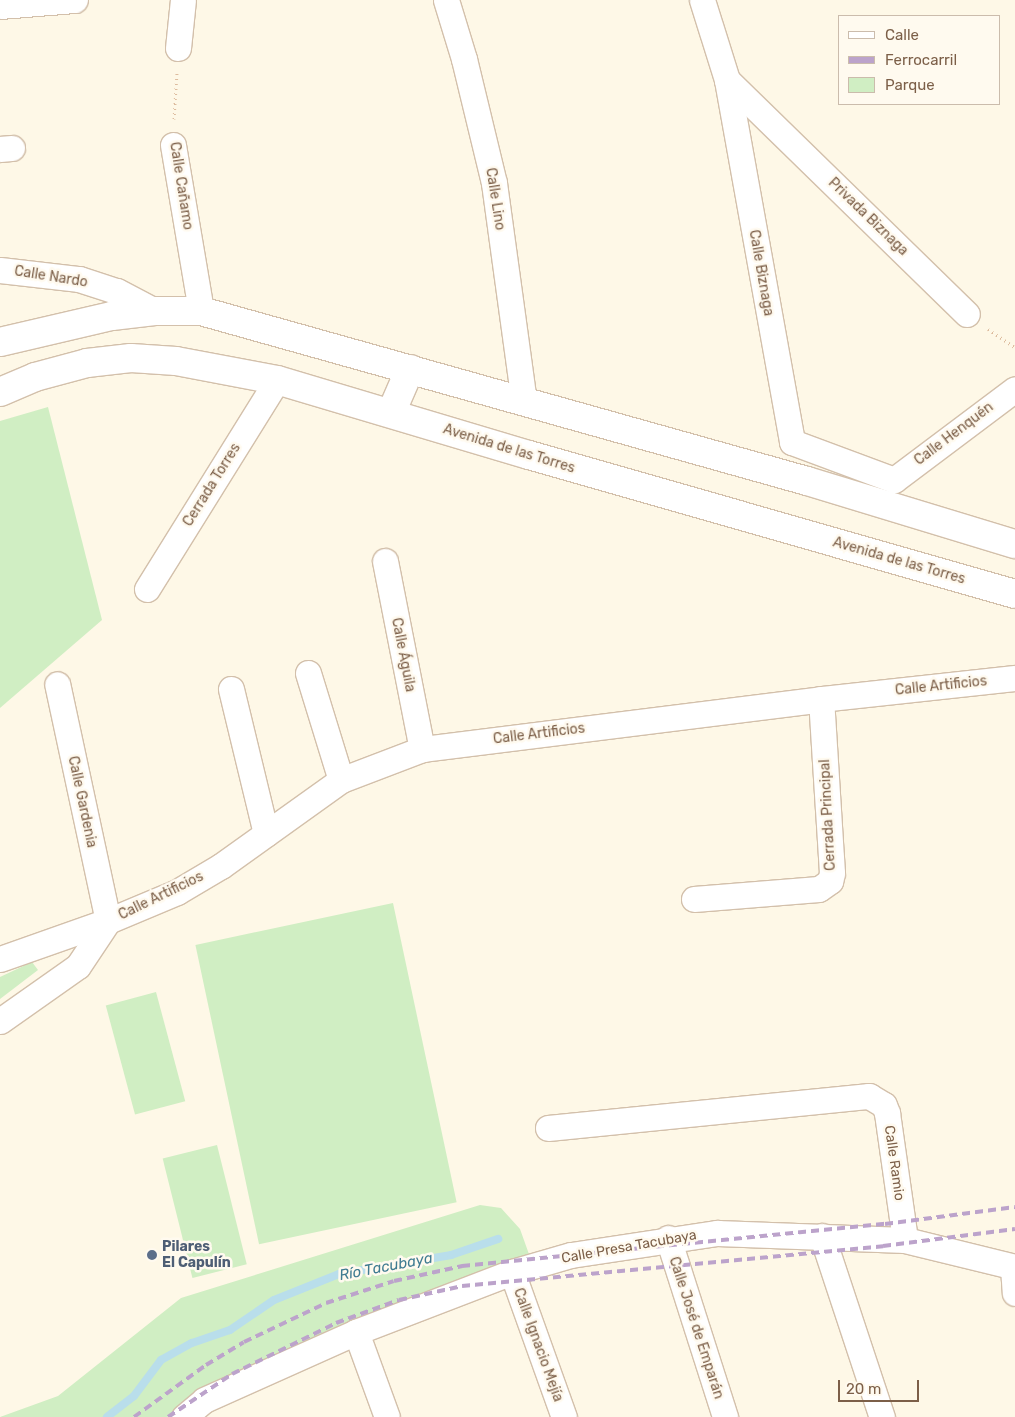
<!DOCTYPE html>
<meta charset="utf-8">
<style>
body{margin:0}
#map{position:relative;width:1015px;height:1417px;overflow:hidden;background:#fef8e7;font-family:Rubik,sans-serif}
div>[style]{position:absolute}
.green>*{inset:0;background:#d0eec3;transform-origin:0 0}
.stream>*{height:8px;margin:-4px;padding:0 4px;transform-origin:4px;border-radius:4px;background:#b9deeb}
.path>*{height:3px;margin-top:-1.5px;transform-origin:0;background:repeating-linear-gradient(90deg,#ddbc9e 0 1px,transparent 0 5px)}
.roads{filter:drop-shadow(1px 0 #d3c0ab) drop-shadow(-1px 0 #d3c0ab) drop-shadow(0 1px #d3c0ab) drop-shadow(0 -1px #d3c0ab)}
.street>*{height:25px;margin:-12.5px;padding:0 12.5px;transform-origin:12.5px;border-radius:12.5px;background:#fff}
.secondary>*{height:28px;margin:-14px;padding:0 14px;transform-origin:14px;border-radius:14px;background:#fff}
.rail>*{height:4px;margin-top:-2px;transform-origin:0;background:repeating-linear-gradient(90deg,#bca3cb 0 8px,transparent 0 13px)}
.dots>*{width:14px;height:14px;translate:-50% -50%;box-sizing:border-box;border:2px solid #fffaef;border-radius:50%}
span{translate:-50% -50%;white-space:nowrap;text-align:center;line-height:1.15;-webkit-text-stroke:5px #fffaef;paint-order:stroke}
.street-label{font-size:14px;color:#7c5f48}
.service-label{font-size:14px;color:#4e5e75;font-weight:700}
.left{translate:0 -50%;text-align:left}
.water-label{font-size:15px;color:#3f7b91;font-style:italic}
.legend{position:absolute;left:838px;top:15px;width:162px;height:90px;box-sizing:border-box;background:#fffaef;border:1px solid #cbbcac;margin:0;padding:6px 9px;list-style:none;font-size:15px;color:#7c5f48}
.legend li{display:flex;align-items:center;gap:10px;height:25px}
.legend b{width:25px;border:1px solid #cbbcac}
.scale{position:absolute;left:838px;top:1380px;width:81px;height:22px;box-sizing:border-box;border:2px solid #7c5f48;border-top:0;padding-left:6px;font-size:15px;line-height:18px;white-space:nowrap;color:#7c5f48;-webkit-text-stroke:4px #fffaef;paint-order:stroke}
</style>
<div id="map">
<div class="green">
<i style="clip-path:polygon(48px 407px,102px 620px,0 708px,0 421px)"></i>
<i style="left:393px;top:903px;width:306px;height:202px;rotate:78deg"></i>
<i style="clip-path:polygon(32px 962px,38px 970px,0 999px,0 977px)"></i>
<i style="left:156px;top:992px;width:113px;height:52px;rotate:75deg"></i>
<i style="left:217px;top:1145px;width:123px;height:56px;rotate:76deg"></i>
<i style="clip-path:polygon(480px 1205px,501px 1208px,520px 1229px,530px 1257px,173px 1417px,0 1417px,58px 1396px,181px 1298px)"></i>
</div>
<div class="stream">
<i style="left:107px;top:1417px;width:34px;rotate:-38deg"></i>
<i style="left:134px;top:1396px;width:45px;rotate:-53.1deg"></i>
<i style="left:161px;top:1360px;width:35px;rotate:-29deg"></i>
<i style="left:192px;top:1343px;width:40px;rotate:-18.9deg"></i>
<i style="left:230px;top:1330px;width:53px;rotate:-34.3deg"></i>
<i style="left:274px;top:1300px;width:70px;rotate:-21.8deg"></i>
<i style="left:339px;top:1274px;width:114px;rotate:-9.6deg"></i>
<i style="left:451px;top:1255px;width:50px;rotate:-18.8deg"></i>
</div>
<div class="path">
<i style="left:174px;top:119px;width:46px;rotate:-86.3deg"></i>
<i style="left:988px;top:329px;width:32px;rotate:34deg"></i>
</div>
<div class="roads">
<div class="street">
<i style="left:446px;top:0;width:62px;rotate:73deg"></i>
<i style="left:464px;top:59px;width:128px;rotate:76.4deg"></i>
<i style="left:494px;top:183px;width:221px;rotate:82.2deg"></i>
<i style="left:702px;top:0;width:84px;rotate:72.6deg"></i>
<i style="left:727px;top:80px;width:368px;rotate:79.8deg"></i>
<i style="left:792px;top:442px;width:109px;rotate:20.4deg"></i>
<i style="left:894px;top:480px;width:151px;rotate:-36.9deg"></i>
<i style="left:0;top:6px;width:75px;rotate:-4.6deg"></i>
<i style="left:178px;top:48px;width:48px;rotate:-84.1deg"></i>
<i style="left:727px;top:80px;width:335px;rotate:44.3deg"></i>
<i style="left:173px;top:145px;width:168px;rotate:80.4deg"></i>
<i style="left:0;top:149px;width:12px;rotate:-5deg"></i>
<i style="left:0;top:270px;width:80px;rotate:6.5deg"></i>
<i style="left:79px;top:279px;width:40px;rotate:18deg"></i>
<i style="left:117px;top:291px;width:43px;rotate:27.8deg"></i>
<i style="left:385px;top:561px;width:192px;rotate:78.9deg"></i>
<i style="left:147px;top:589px;width:246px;rotate:-58.1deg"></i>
<i style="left:308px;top:673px;width:112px;rotate:72.9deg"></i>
<i style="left:231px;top:689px;width:149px;rotate:76.4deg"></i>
<i style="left:694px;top:899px;width:125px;rotate:-4.6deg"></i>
<i style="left:819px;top:889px;width:14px;rotate:-36deg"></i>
<i style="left:830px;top:881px;width:8px;rotate:-76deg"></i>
<i style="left:832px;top:873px;width:174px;rotate:-93.6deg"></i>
<i style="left:0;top:959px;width:114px;rotate:-19.4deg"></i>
<i style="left:108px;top:921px;width:75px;rotate:-22.8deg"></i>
<i style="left:177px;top:892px;width:51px;rotate:-30.6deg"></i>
<i style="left:221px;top:866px;width:148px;rotate:-35.6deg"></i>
<i style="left:341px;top:780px;width:87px;rotate:-20.9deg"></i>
<i style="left:422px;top:749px;width:402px;rotate:-7.1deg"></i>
<i style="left:821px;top:699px;width:195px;rotate:-6.2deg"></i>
<i style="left:0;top:1021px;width:95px;rotate:-35.2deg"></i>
<i style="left:78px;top:966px;width:54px;rotate:-56.3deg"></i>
<i style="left:108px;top:921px;width:242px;rotate:-102.1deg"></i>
<i style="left:548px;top:1128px;width:323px;rotate:-5.7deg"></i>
<i style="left:869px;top:1096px;width:17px;rotate:31deg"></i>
<i style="left:884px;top:1105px;width:9px;rotate:69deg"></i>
<i style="left:887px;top:1113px;width:128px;rotate:81.9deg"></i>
<i style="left:822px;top:1236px;width:191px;rotate:71.7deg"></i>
<i style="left:668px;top:1238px;width:188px;rotate:72.3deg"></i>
<i style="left:1013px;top:1267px;width:26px;rotate:86deg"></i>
<i style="left:512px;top:1272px;width:154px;rotate:70.3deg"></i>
<i style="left:356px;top:1332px;width:90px;rotate:70deg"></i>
<i style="left:184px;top:1417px;width:26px;rotate:-40deg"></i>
<i style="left:204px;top:1400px;width:167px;rotate:-24.1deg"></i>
<i style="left:356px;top:1332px;width:167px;rotate:-21deg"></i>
<i style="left:512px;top:1272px;width:61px;rotate:-16.1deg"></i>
<i style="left:571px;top:1255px;width:148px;rotate:-8.6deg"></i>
<i style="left:717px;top:1233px;width:188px;rotate:2.1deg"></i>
<i style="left:905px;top:1240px;width:113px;rotate:13.8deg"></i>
</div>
<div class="secondary">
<i style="left:0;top:342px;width:115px;rotate:-13.1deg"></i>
<i style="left:112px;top:316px;width:43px;rotate:-6.6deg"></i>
<i style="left:155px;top:311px;width:46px"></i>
<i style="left:201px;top:311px;width:629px;rotate:15.67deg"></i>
<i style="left:807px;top:481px;width:217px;rotate:16.9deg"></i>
<i style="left:0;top:392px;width:38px;rotate:-23deg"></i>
<i style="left:35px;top:377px;width:54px;rotate:-15.1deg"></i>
<i style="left:87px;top:363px;width:44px;rotate:-6.5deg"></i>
<i style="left:131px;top:358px;width:45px;rotate:3.8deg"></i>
<i style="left:176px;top:361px;width:103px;rotate:10.7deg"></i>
<i style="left:277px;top:380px;width:263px;rotate:16.6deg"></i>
<i style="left:529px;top:455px;width:505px;rotate:15.96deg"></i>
<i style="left:391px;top:413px;width:48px;rotate:-66.6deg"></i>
</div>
</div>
<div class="rail">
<i style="left:134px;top:1417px;width:89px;rotate:-35.8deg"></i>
<i style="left:206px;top:1365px;width:44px;rotate:-31.2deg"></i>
<i style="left:244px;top:1342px;width:91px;rotate:-25.4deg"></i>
<i style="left:326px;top:1303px;width:71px;rotate:-17.9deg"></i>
<i style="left:394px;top:1281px;width:70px;rotate:-12.4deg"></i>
<i style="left:462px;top:1266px;width:425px;rotate:-5.7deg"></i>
<i style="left:885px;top:1224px;width:131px;rotate:-7.5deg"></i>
<i style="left:168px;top:1417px;width:77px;rotate:-33.9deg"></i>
<i style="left:232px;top:1374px;width:116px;rotate:-26.1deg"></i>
<i style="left:336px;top:1323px;width:67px;rotate:-20.1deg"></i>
<i style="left:399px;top:1300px;width:65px;rotate:-12.5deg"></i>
<i style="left:462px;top:1286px;width:423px;rotate:-5.4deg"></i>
<i style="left:883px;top:1246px;width:133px;rotate:-7.3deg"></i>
</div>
<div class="dots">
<i style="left:152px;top:1255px;background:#5c6f8a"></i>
</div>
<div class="street-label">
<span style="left:181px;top:186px;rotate:81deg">Calle Cañamo</span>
<span style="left:495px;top:199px;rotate:81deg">Calle Lino</span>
<span style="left:868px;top:217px;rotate:44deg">Privada Biznaga</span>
<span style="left:761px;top:273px;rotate:80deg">Calle Biznaga</span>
<span style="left:51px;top:277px;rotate:9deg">Calle Nardo</span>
<span style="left:954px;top:434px;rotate:-37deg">Calle Henquén</span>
<span style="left:509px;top:449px;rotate:17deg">Avenida de las Torres</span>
<span style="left:212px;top:485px;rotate:-58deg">Cerrada Torres</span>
<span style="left:899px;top:561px;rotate:16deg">Avenida de las Torres</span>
<span style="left:403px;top:655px;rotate:79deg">Calle Águila</span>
<span style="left:941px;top:686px;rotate:-6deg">Calle Artificios</span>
<span style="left:539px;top:734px;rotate:-7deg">Calle Artificios</span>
<span style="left:82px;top:802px;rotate:78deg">Calle Gardenia</span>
<span style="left:828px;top:815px;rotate:-93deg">Cerrada Principal</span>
<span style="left:161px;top:896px;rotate:-26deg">Calle Artificios</span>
<span style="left:894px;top:1163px;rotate:82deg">Calle Ramio</span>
<span style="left:629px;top:1247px;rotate:-10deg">Calle Presa Tacubaya</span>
<span style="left:696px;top:1328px;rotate:72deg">Calle José de Emparán</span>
<span style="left:538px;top:1345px;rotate:70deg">Calle Ignacio Mejía</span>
</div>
<div class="service-label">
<span class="left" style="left:162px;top:1255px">Pilares<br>El Capulín</span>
</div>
<div class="water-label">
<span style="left:386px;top:1267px;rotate:-11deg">Río Tacubaya</span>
</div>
<ul class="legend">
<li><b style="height:6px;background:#fff"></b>Calle</li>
<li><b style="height:6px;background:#bca3cb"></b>Ferrocarril</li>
<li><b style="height:14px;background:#d0eec3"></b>Parque</li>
</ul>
<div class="scale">20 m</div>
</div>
